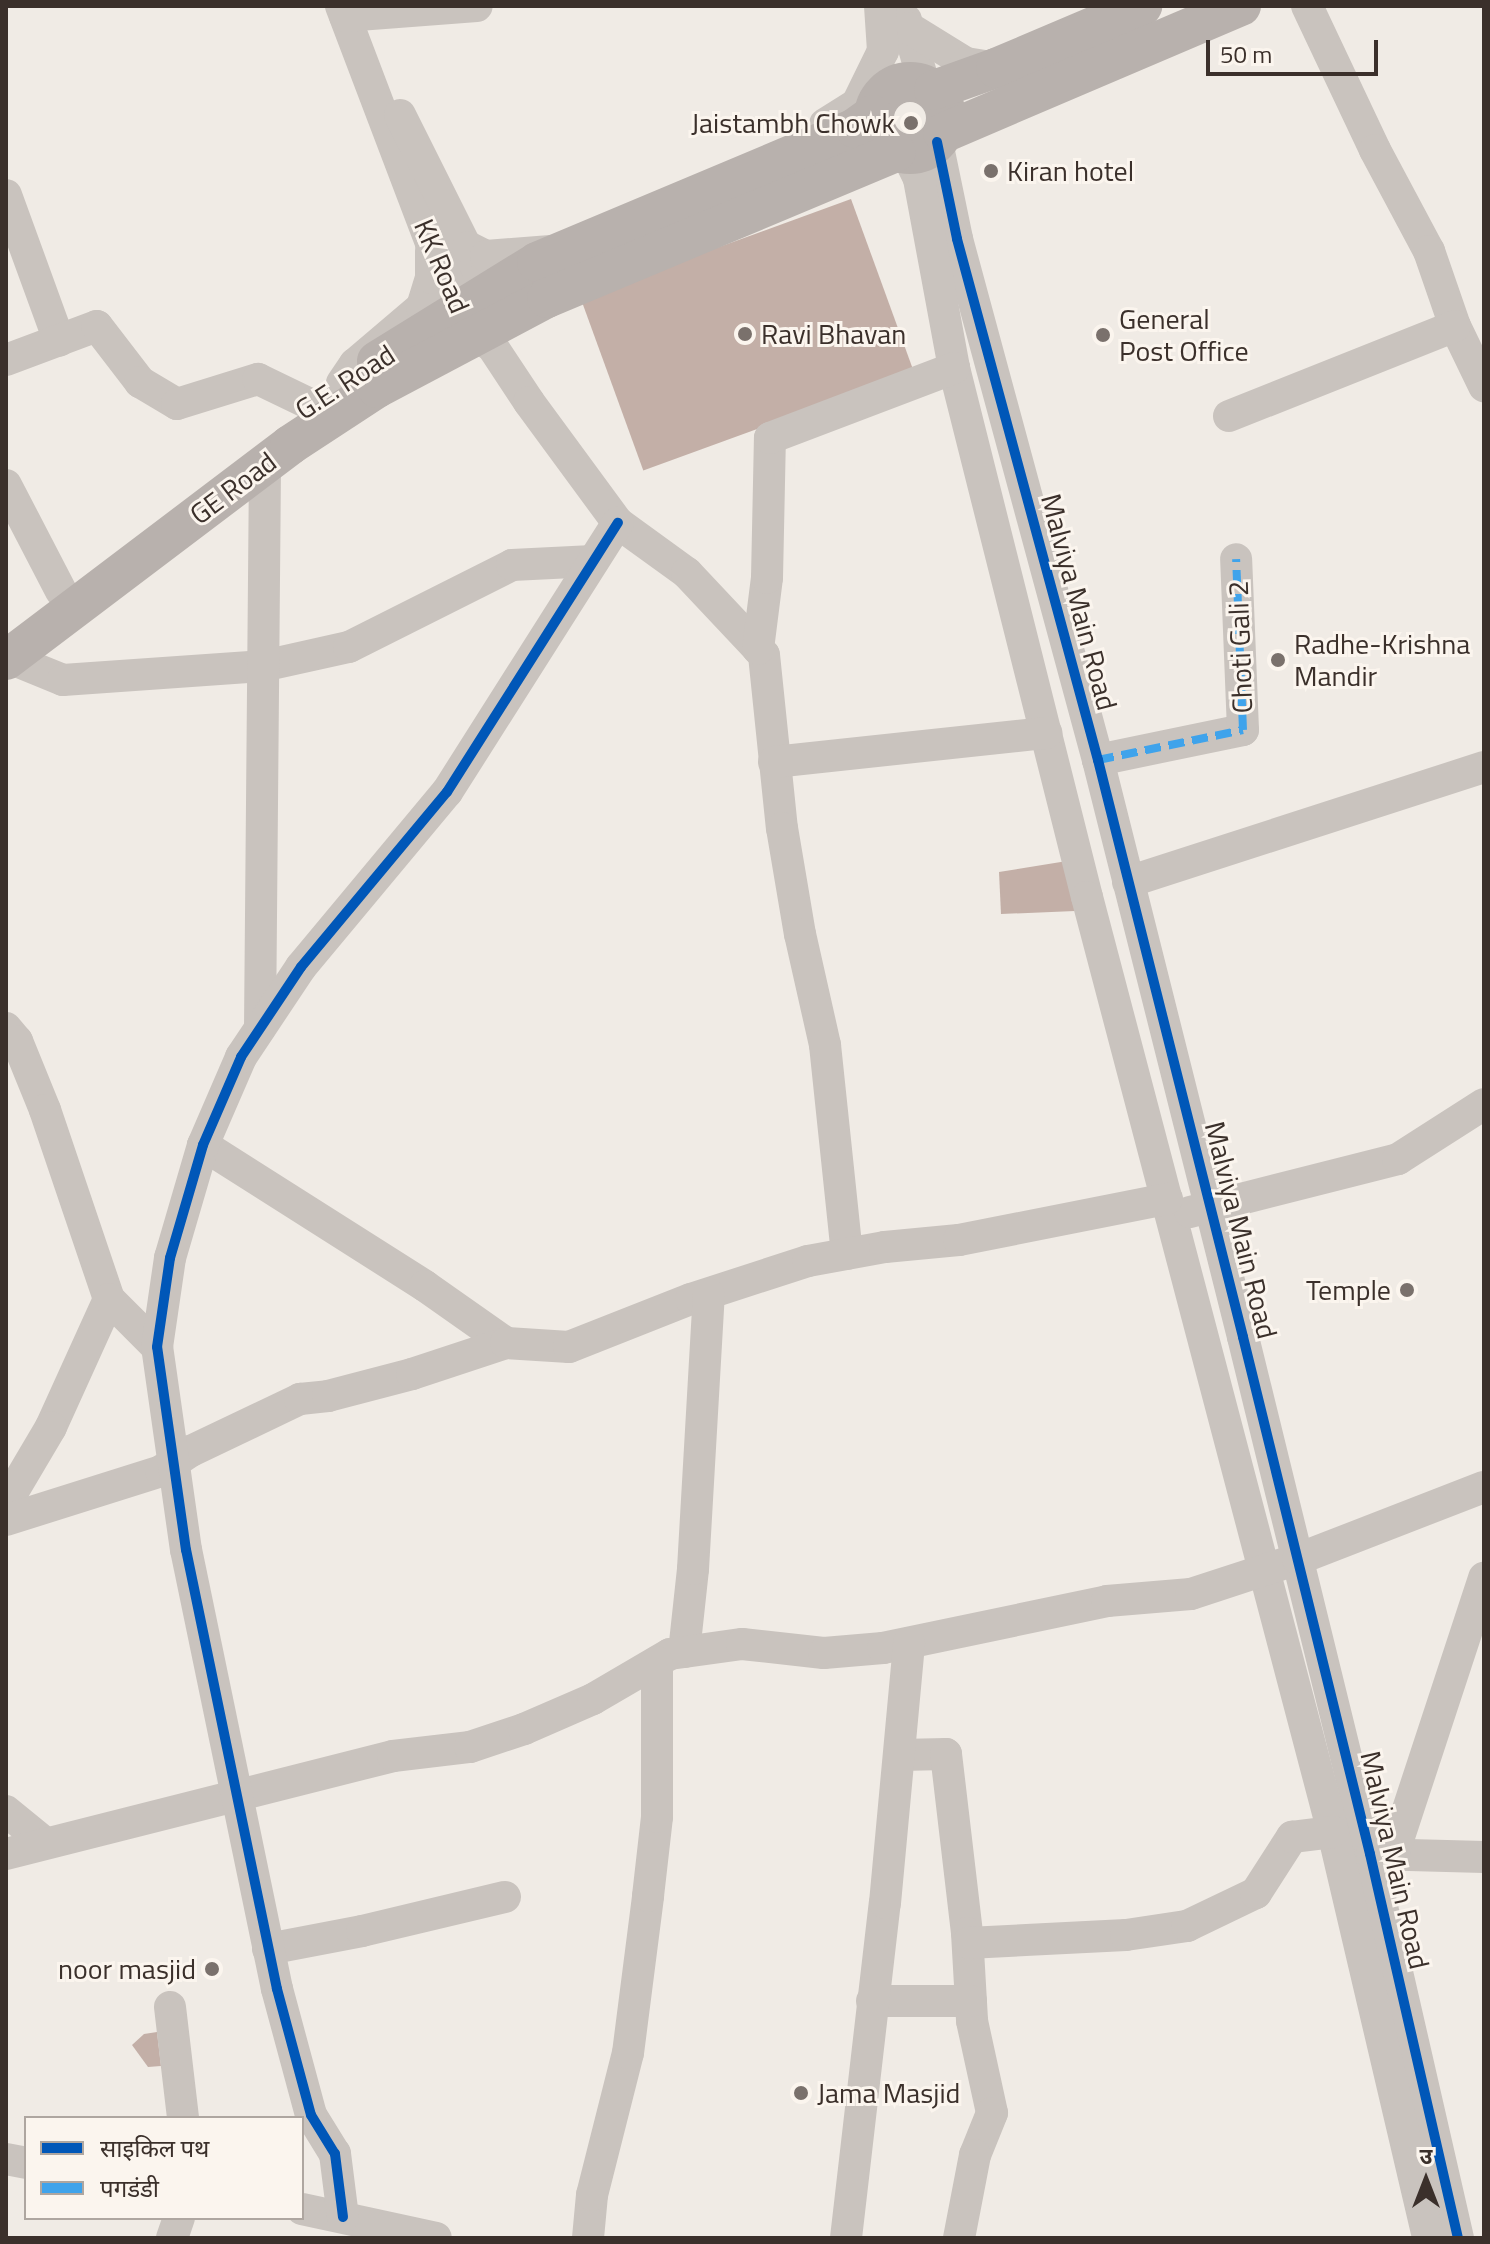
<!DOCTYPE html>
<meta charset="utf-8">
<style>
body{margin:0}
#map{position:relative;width:1490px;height:2244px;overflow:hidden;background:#f0ebe5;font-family:"Titillium Web","Noto Sans Devanagari",sans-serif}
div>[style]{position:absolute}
.building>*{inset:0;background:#c3afa7;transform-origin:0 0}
.minor>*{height:32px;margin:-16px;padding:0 16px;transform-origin:16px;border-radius:16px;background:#c9c3be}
.major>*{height:40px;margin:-20px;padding:0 20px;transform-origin:20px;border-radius:20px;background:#b8b1ad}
.major>.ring{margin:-20px;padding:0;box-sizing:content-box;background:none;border:40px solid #b8b1ad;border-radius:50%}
.quiet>*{height:8px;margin-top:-4px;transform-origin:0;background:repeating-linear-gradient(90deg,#3fa3eb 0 16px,transparent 0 24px)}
.cycleway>*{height:10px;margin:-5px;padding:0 5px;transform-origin:5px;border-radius:5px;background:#0057b8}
.dots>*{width:22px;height:22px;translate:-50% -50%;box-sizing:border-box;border:4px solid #fbf5ee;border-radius:50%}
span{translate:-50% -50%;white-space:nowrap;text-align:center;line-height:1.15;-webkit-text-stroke:6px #fbf5ee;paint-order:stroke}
.poi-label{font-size:28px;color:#3b302b}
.right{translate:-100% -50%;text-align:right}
.left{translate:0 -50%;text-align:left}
.street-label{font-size:28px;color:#3b302b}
.frame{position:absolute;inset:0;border:8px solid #3b302b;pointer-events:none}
.legend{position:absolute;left:24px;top:2116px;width:280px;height:104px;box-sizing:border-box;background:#fbf5ee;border:2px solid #aea6a0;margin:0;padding:10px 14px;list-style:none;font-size:24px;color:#3b302b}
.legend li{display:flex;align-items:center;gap:16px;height:40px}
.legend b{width:40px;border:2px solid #aea6a0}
.north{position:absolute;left:1386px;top:2140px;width:80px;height:80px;-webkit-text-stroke:6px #fbf5ee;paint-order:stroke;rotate:0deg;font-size:22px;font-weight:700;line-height:32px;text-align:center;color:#3b302b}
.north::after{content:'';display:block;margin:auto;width:28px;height:36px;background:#3b302b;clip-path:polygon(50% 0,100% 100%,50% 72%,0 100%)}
.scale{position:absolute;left:1206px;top:40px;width:172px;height:36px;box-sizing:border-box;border:4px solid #3b302b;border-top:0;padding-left:10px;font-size:24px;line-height:28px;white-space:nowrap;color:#3b302b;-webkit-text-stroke:6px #fbf5ee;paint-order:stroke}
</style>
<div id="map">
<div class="building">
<i style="left:851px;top:199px;width:184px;height:288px;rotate:70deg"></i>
<i style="clip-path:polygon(1067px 861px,1075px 911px,1001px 914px,999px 872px)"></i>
<i style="clip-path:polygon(157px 2032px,161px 2066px,148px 2067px,132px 2045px,144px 2034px)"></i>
</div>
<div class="minor">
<i style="left:341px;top:6px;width:254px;rotate:69.2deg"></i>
<i style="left:431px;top:243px;width:101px;rotate:65.5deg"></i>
<i style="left:473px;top:335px;width:22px;rotate:30deg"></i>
<i style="left:492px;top:346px;width:67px;rotate:56.5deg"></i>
<i style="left:529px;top:402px;width:150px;rotate:53.7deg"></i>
<i style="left:618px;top:523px;width:85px;rotate:35.9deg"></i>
<i style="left:687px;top:573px;width:112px;rotate:46.8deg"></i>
<i style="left:764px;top:655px;width:174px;rotate:84.1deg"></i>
<i style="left:782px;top:828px;width:108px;rotate:80.4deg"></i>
<i style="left:800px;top:934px;width:114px;rotate:77.3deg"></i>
<i style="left:825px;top:1045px;width:210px;rotate:84deg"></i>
<i style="left:1307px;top:6px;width:159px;rotate:64.7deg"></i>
<i style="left:1375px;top:150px;width:115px;rotate:61.9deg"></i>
<i style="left:1429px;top:251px;width:79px;rotate:70.9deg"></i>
<i style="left:1455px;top:326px;width:67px;rotate:64.2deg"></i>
<i style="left:345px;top:16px;width:132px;rotate:-4.3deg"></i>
<i style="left:906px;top:20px;width:66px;rotate:74.3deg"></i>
<i style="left:909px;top:28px;width:67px;rotate:31.6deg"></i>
<i style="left:966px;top:63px;width:30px;rotate:9deg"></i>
<i style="left:400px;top:115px;width:221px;rotate:63.4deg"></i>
<i style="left:825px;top:124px;width:38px;rotate:-32deg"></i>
<i style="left:857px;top:104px;width:59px;rotate:-63.9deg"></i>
<i style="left:883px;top:51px;width:45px;rotate:-93.8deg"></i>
<i style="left:937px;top:142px;width:99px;rotate:78.3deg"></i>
<i style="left:957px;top:239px;width:540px;rotate:74.86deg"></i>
<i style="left:1098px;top:760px;width:595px;rotate:75.89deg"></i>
<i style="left:1243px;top:1337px;width:532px;rotate:76.2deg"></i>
<i style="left:1370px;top:1854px;width:394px;rotate:77.1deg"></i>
<i style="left:907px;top:154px;width:28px;rotate:64deg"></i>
<i style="left:919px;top:179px;width:192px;rotate:79.5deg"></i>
<i style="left:954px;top:368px;width:545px;rotate:75.89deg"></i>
<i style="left:1087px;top:897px;width:967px;rotate:75.26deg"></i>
<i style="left:1333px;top:1832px;width:417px;rotate:76.8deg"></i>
<i style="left:6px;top:195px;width:155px;rotate:70deg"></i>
<i style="left:468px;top:247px;width:20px;rotate:27deg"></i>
<i style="left:486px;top:256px;width:65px;rotate:-4.4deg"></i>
<i style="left:6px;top:360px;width:97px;rotate:-20.5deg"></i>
<i style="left:97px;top:326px;width:71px;rotate:52.5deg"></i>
<i style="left:140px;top:382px;width:43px;rotate:30.7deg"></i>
<i style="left:177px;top:404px;width:85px;rotate:-17.2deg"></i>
<i style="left:258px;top:379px;width:58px;rotate:25.7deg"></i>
<i style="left:310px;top:404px;width:23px;rotate:52deg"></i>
<i style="left:342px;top:383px;width:23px;rotate:-56deg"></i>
<i style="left:355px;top:364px;width:88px;rotate:-40.4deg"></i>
<i style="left:422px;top:307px;width:30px;rotate:-73deg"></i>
<i style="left:431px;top:278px;width:27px;rotate:-90deg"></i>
<i style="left:1229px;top:416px;width:243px;rotate:-21.7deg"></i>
<i style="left:6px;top:485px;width:119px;rotate:62.6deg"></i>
<i style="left:758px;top:649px;width:72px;rotate:-82.8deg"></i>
<i style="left:767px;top:578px;width:140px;rotate:-88.8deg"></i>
<i style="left:770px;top:438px;width:197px;rotate:-20.8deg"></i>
<i style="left:9px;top:658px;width:58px;rotate:22.2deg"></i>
<i style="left:63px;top:680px;width:200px;rotate:-4deg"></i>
<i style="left:263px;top:666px;width:88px;rotate:-12.5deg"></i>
<i style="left:349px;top:647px;width:182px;rotate:-26.7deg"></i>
<i style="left:512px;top:565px;width:81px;rotate:-2.8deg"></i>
<i style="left:1098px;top:760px;width:148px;rotate:-11.7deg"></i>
<i style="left:1243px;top:730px;width:171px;rotate:-92.3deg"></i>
<i style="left:774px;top:762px;width:274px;rotate:-6.1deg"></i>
<i style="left:1128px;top:882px;width:374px;rotate:-17.9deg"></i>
<i style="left:6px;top:1028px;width:17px;rotate:50deg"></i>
<i style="left:17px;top:1041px;width:74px;rotate:67.9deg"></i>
<i style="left:45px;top:1110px;width:200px;rotate:71.3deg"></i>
<i style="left:109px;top:1299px;width:141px;rotate:114.4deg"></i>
<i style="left:51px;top:1427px;width:88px;rotate:120.6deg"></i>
<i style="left:260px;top:1028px;width:564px;rotate:-89.49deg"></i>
<i style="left:203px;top:1145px;width:263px;rotate:32.4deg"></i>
<i style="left:425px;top:1286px;width:99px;rotate:35.1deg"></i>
<i style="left:1190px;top:1212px;width:215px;rotate:-14.3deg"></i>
<i style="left:1398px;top:1159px;width:102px;rotate:-32.6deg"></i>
<i style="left:109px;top:1299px;width:68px;rotate:45deg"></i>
<i style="left:6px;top:1520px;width:163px;rotate:-17.5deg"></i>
<i style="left:161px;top:1471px;width:36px;rotate:-34deg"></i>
<i style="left:191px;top:1451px;width:121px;rotate:-25.5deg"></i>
<i style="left:300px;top:1399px;width:28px;rotate:-6deg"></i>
<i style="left:328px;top:1396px;width:87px;rotate:-14.7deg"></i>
<i style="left:412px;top:1374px;width:99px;rotate:-18.3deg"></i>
<i style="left:506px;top:1343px;width:63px;rotate:3.6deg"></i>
<i style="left:569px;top:1347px;width:131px;rotate:-21.5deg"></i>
<i style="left:691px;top:1299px;width:123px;rotate:-18deg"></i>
<i style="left:808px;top:1261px;width:78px;rotate:-10.3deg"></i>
<i style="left:885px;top:1247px;width:74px;rotate:-5.4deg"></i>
<i style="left:959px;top:1240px;width:212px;rotate:-11.2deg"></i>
<i style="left:684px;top:1652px;width:83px;rotate:-83.8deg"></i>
<i style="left:693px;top:1569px;width:275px;rotate:-86.7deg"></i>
<i style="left:900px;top:1755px;width:46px;rotate:-1.2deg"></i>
<i style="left:946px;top:1754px;width:180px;rotate:83.3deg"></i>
<i style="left:967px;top:1933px;width:88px;rotate:86.7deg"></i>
<i style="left:972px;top:2021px;width:94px;rotate:77.7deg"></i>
<i style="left:992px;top:2113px;width:45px;rotate:112deg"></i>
<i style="left:975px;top:2155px;width:85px;rotate:100.9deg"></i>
<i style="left:6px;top:1811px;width:50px;rotate:39.4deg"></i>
<i style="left:6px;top:1854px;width:399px;rotate:-14.2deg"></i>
<i style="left:393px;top:1756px;width:78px;rotate:-6.7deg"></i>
<i style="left:470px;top:1747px;width:57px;rotate:-18.4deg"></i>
<i style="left:524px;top:1729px;width:75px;rotate:-23.5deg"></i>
<i style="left:593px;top:1699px;width:89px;rotate:-30.3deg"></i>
<i style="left:670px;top:1654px;width:73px;rotate:-7.9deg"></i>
<i style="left:742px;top:1644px;width:82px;rotate:6.3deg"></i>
<i style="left:824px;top:1653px;width:59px;rotate:-4.8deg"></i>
<i style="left:883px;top:1648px;width:229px;rotate:-11.8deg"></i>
<i style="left:1107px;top:1601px;width:84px;rotate:-4.8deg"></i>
<i style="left:1191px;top:1594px;width:113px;rotate:-18.1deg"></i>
<i style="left:1298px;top:1559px;width:199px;rotate:-21.2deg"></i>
<i style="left:1372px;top:1854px;width:112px;rotate:1.5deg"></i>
<i style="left:1393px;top:1855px;width:292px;rotate:-71.8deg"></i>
<i style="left:968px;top:1943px;width:158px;rotate:-2.9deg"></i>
<i style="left:1126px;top:1935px;width:62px;rotate:-8.4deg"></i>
<i style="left:1187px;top:1926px;width:76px;rotate:-25.6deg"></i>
<i style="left:1256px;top:1893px;width:67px;rotate:-57.3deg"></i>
<i style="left:1292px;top:1837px;width:41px;rotate:-7deg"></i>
<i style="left:268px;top:1949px;width:96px;rotate:-10.8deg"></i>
<i style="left:362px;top:1931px;width:147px;rotate:-13.4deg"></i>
<i style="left:872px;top:2001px;width:99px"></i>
<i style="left:170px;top:2007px;width:112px;rotate:83.3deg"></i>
<i style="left:6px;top:2159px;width:20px;rotate:11deg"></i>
<i style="left:302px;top:2209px;width:137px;rotate:12.2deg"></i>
<i style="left:343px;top:2217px;width:64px;rotate:-97.2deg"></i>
<i style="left:335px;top:2154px;width:46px;rotate:-121.6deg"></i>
<i style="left:311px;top:2115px;width:131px;rotate:-105.1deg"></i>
<i style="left:277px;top:1989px;width:448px;rotate:-101.7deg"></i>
<i style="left:186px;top:1550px;width:205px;rotate:-98.1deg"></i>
<i style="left:157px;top:1347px;width:90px;rotate:-81.7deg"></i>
<i style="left:170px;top:1258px;width:118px;rotate:-73.7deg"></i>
<i style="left:203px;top:1145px;width:96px;rotate:-66.6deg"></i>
<i style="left:241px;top:1057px;width:108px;rotate:-56.3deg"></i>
<i style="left:301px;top:967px;width:228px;rotate:-50.2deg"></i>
<i style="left:447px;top:792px;width:319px;rotate:-57.6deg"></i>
<i style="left:172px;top:2238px;width:21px;rotate:-71deg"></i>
<i style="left:588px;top:2238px;width:43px;rotate:-84.7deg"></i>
<i style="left:592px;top:2195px;width:146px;rotate:-75.8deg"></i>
<i style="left:628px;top:2053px;width:158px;rotate:-82.7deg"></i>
<i style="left:648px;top:1896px;width:80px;rotate:-83.5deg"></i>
<i style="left:657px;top:1817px;width:155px;rotate:-90deg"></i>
<i style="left:846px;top:2238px;width:337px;rotate:-83.4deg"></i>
<i style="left:885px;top:1903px;width:261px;rotate:-84.7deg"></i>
</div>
<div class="major">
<i class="ring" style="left:874px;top:82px;width:32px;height:32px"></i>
<i style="left:934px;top:90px;width:66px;rotate:-19.5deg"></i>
<i style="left:996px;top:68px;width:159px;rotate:-23deg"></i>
<i style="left:943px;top:133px;width:324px;rotate:-23.1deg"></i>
<i style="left:377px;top:361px;width:188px;rotate:-31.7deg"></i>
<i style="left:537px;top:262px;width:345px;rotate:-22.8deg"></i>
<i style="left:855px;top:128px;width:22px;rotate:-36deg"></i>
<i style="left:6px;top:660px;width:356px;rotate:-37.1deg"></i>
<i style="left:290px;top:445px;width:104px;rotate:-33.2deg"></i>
<i style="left:377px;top:388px;width:192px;rotate:-27.9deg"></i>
<i style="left:547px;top:298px;width:378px;rotate:-22.7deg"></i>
</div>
<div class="quiet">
<i style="left:1098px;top:760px;width:148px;rotate:-11.7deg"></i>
<i style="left:1243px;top:730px;width:171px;rotate:-92.3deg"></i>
</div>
<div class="cycleway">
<i style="left:937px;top:142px;width:99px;rotate:78.3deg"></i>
<i style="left:957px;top:239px;width:540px;rotate:74.86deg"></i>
<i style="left:1098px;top:760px;width:595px;rotate:75.89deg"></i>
<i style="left:1243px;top:1337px;width:532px;rotate:76.2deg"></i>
<i style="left:1370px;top:1854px;width:394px;rotate:77.1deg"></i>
<i style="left:343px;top:2217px;width:64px;rotate:-97.2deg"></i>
<i style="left:335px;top:2154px;width:46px;rotate:-121.6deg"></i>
<i style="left:311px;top:2115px;width:131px;rotate:-105.1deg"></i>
<i style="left:277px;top:1989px;width:448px;rotate:-101.7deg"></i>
<i style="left:186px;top:1550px;width:205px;rotate:-98.1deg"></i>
<i style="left:157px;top:1347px;width:90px;rotate:-81.7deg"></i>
<i style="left:170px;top:1258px;width:118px;rotate:-73.7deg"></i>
<i style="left:203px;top:1145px;width:96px;rotate:-66.6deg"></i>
<i style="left:241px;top:1057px;width:108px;rotate:-56.3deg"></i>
<i style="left:301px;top:967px;width:228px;rotate:-50.2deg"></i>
<i style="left:447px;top:792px;width:319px;rotate:-57.6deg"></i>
</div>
<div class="dots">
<i style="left:911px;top:123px;background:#7a716c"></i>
<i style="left:991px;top:171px;background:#7a716c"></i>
<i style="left:745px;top:334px;background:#7a716c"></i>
<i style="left:1103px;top:335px;background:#7a716c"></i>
<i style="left:1278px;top:660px;background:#7a716c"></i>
<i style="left:1407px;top:1290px;background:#7a716c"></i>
<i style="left:212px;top:1969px;background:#7a716c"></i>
<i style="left:801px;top:2093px;background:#7a716c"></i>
</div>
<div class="poi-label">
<span class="right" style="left:895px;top:123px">Jaistambh Chowk</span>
<span class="left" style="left:1007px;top:171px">Kiran hotel</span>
<span class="left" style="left:1119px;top:335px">General<br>Post Office</span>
<span class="left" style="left:761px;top:334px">Ravi Bhavan</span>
<span class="left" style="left:1294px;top:660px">Radhe-Krishna<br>Mandir</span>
<span class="right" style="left:1391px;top:1290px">Temple</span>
<span class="right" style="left:196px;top:1969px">noor masjid</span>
<span class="left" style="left:817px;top:2093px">Jama Masjid</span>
</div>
<div class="street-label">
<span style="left:442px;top:266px;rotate:67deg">KK Road</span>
<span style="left:345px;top:382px;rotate:-33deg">G.E. Road</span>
<span style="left:233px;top:488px;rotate:-37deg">GE Road</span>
<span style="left:1079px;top:602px;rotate:75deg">Malviya Main Road</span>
<span style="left:1240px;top:647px;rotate:-92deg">Choti Gali 2</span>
<span style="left:1241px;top:1230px;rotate:76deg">Malviya Main Road</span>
<span style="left:1395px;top:1860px;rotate:77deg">Malviya Main Road</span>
</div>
<div class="frame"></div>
<ul class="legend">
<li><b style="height:10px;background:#0057b8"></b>साइकिल पथ</li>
<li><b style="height:10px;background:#3fa3eb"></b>पगडंडी</li>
</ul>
<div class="north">उ</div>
<div class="scale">50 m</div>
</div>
